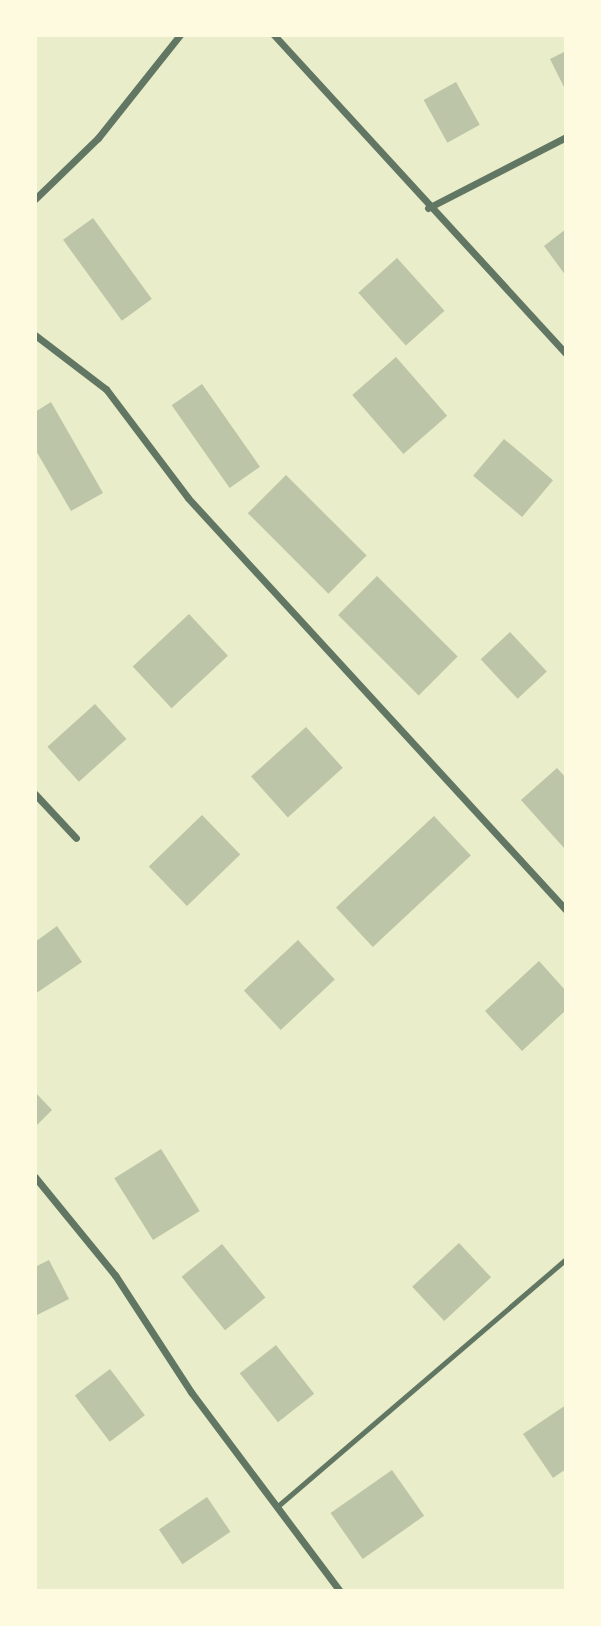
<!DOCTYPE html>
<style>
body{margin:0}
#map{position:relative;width:601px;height:1626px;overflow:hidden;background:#e9edc9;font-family:Merriweather,serif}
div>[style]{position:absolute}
.building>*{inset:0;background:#bcc5a7;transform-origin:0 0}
.service>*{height:5px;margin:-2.5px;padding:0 2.5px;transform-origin:2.5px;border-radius:2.5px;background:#617663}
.minor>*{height:7px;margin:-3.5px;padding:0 3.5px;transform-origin:3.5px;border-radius:3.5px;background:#617663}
span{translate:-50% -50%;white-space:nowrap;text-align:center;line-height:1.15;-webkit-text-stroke:6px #fefae0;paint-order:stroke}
.frame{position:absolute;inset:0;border:37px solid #fefae0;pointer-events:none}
</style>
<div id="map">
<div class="building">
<i style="clip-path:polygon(566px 51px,566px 91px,550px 59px)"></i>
<i style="left:456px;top:82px;width:49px;height:37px;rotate:61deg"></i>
<i style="left:93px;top:218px;width:100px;height:37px;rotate:54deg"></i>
<i style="clip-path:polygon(566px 229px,566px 276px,544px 246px)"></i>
<i style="left:397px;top:258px;width:71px;height:52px;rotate:48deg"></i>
<i style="left:396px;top:357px;width:78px;height:58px;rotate:49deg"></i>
<i style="left:202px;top:384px;width:101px;height:37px;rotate:55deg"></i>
<i style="clip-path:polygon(51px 402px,103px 493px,71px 511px,35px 449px,35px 412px)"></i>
<i style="left:504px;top:439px;width:64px;height:48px;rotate:40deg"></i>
<i style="left:286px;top:475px;width:114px;height:54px;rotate:45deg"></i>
<i style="left:377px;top:576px;width:114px;height:55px;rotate:45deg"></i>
<i style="left:189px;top:614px;width:57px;height:77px;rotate:47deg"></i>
<i style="left:510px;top:632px;width:54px;height:40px;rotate:47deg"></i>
<i style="left:95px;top:704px;width:47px;height:64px;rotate:48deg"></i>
<i style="left:306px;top:727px;width:55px;height:74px;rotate:48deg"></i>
<i style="clip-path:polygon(557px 768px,566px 778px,564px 848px,521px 800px)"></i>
<i style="left:202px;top:815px;width:55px;height:74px;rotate:46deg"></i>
<i style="left:434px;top:816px;width:54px;height:134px;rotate:47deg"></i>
<i style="clip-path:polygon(57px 926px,82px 962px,35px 994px,35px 942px)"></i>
<i style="left:298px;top:940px;width:54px;height:74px;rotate:47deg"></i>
<i style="clip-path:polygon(539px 961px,566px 991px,566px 1010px,522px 1051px,485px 1011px)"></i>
<i style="clip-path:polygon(35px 1092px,52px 1110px,35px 1127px)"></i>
<i style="left:161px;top:1149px;width:73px;height:55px;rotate:58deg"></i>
<i style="left:459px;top:1243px;width:47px;height:64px;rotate:47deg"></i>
<i style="left:222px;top:1244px;width:69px;height:52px;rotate:51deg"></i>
<i style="clip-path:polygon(49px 1260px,69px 1299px,35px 1316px,35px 1267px)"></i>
<i style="left:276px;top:1345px;width:62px;height:46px;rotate:52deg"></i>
<i style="left:110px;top:1369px;width:58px;height:44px;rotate:53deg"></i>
<i style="clip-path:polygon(566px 1405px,566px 1469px,553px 1478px,523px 1434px)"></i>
<i style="left:392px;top:1470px;width:56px;height:75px;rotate:55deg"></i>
<i style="left:207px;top:1497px;width:42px;height:58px;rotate:56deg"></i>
</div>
<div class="service">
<i style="left:279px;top:1505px;width:378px;rotate:-40.6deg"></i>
</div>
<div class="minor">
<i style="left:274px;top:35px;width:432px;rotate:47.5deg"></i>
<i style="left:35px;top:199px;width:88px;rotate:-44.1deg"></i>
<i style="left:98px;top:138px;width:132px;rotate:-51.5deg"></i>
<i style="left:428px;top:208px;width:155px;rotate:-27.2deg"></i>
<i style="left:35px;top:335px;width:89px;rotate:37.3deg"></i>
<i style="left:106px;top:389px;width:136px;rotate:53deg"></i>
<i style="left:188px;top:498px;width:559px;rotate:47.46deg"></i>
<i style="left:35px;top:794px;width:60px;rotate:47deg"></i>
<i style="left:35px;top:1177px;width:127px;rotate:50.8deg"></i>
<i style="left:115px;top:1275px;width:140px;rotate:57deg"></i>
<i style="left:191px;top:1392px;width:249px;rotate:53.2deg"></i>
</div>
<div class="frame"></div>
</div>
